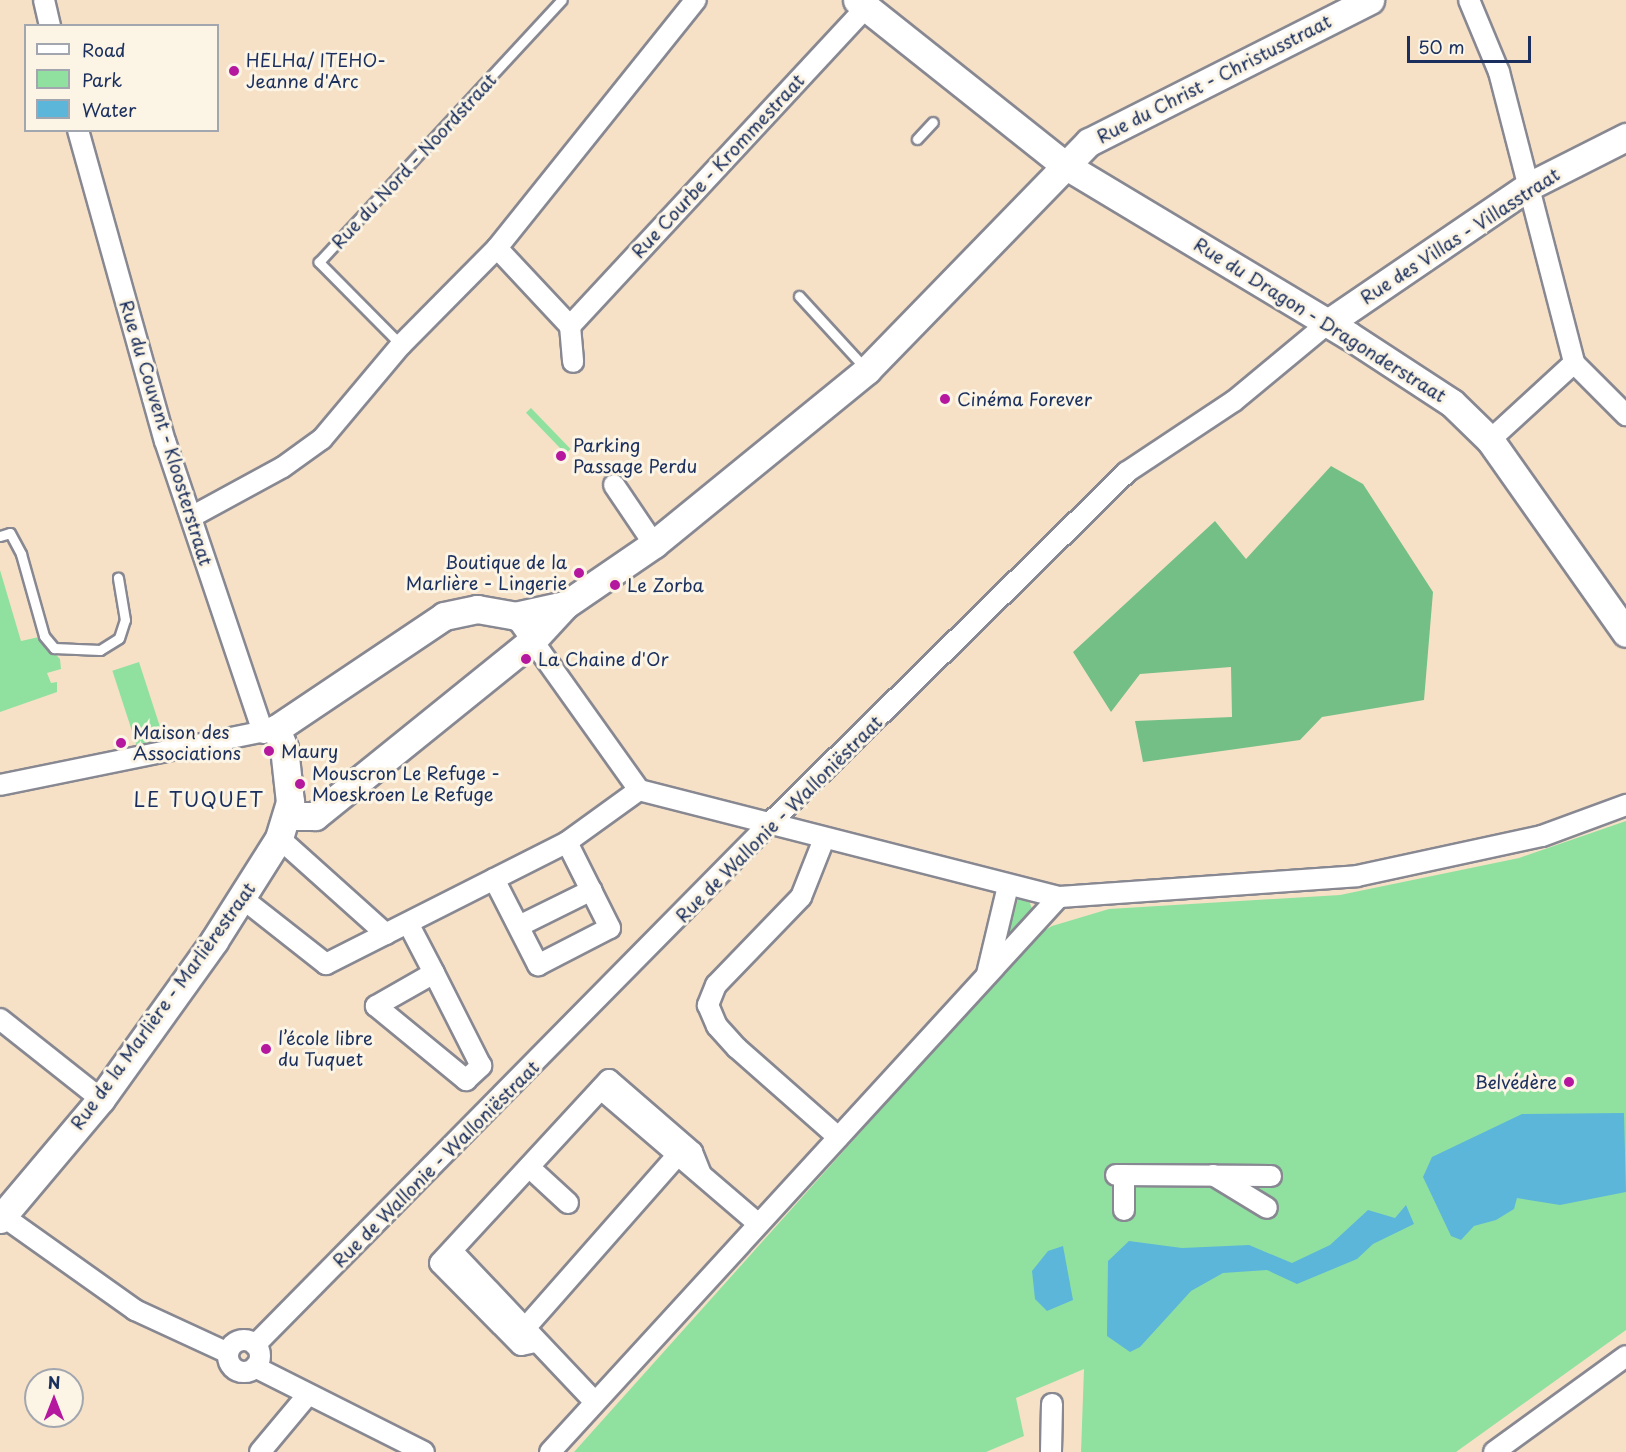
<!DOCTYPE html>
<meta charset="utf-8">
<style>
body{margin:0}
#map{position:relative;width:1626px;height:1452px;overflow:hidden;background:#f6e1c7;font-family:"Playpen Sans",sans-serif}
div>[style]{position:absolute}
.green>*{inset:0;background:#90e1a0;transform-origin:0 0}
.forest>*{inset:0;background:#74bf86}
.water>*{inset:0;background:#5cb6d9}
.roads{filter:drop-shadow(2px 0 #888892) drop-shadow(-2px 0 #888892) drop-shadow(0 2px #888892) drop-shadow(0 -2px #888892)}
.lane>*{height:9px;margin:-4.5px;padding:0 4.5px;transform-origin:4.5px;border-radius:4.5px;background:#fff}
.street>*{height:20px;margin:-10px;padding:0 10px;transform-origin:10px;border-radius:10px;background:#fff}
.street>.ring{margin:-10px;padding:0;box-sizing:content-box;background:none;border:20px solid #fff;border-radius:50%}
.secondary>*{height:27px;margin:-13.5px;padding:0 13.5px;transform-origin:13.5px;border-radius:13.5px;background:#fff}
.dots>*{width:16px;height:16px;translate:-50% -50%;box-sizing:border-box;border:3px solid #fcf5e5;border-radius:50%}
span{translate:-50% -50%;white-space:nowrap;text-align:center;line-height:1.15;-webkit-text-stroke:6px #fcf5e5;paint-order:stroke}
.poi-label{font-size:18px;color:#1b2f5e}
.left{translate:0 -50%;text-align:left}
.right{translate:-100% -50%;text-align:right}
.street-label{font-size:18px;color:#1b2f5e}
.neighbourhood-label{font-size:20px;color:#1b2f5e;letter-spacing:1.5px}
.legend{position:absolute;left:24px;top:24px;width:195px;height:108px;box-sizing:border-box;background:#fcf5e5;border:2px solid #a2a6af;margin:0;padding:8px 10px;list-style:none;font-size:18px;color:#1b2f5e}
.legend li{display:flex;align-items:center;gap:12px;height:30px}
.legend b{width:30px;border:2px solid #a2a6af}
.north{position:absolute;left:24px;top:1368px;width:60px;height:60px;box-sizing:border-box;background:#fcf5e5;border:2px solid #a2a6af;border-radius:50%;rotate:0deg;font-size:16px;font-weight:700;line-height:24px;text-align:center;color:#1b2f5e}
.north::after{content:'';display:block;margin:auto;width:21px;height:27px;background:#b5179e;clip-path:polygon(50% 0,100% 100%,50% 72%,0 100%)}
.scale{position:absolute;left:1407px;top:36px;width:124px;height:27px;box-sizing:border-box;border:3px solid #1b2f5e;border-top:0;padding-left:8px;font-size:18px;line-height:21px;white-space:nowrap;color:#1b2f5e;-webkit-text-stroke:4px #fcf5e5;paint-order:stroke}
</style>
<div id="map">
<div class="green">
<i style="left:531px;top:408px;width:57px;height:7px;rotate:46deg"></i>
<i style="clip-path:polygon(0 570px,21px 641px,39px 637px,60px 659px,61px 669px,47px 673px,51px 683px,57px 682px,57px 692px,0 712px)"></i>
<i style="left:139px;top:662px;width:79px;height:28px;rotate:72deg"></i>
<i style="clip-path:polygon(1626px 821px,1626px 1330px,1456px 1452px,1081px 1452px,1084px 1369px,1016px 1398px,1024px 1436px,986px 1452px,574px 1452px,1037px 935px,1052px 926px,1109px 909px,1340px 895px,1519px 858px)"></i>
<i style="clip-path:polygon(1018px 898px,1028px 898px,1033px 911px,1007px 939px)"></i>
</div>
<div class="forest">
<i style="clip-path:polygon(1331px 466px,1363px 484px,1433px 592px,1424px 700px,1322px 717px,1300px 740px,1143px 762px,1135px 721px,1232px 717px,1231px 667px,1140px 674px,1111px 712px,1073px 652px,1215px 521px,1246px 559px)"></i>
</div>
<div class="water">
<i style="clip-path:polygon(1624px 1113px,1626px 1192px,1560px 1205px,1517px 1198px,1514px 1209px,1496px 1220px,1474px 1226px,1461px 1240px,1451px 1236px,1423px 1177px,1432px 1157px,1522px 1114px)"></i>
<i style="clip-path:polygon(1406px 1205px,1414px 1224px,1373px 1244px,1357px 1259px,1297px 1284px,1267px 1270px,1223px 1273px,1191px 1291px,1140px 1347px,1130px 1352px,1107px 1336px,1108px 1261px,1129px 1241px,1182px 1248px,1249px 1245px,1292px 1263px,1330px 1245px,1368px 1210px,1395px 1218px)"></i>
<i style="clip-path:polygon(1063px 1246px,1073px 1300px,1047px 1311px,1035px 1299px,1032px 1271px,1048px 1251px)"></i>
</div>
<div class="roads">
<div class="lane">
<i style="left:917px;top:139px;width:23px;rotate:-47deg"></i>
<i style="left:799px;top:296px;width:98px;rotate:47.5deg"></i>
<i style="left:401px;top:345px;width:117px;rotate:-134.7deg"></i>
<i style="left:319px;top:262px;width:357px;rotate:-47.2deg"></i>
<i style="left:0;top:536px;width:10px;rotate:-17deg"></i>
<i style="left:10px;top:533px;width:24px;rotate:62deg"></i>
<i style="left:21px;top:554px;width:85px;rotate:74.3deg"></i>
<i style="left:44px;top:636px;width:16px;rotate:50deg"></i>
<i style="left:54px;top:648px;width:46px;rotate:2.5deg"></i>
<i style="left:100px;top:650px;width:22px;rotate:-32deg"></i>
<i style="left:119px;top:638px;width:19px;rotate:-72deg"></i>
<i style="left:125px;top:620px;width:43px;rotate:-99.5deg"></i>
</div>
<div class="street">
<i style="left:44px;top:0;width:27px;rotate:77deg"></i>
<i style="left:1469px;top:0;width:78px;rotate:67.4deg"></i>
<i style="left:1499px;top:72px;width:301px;rotate:75.5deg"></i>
<i style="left:1574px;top:363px;width:74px;rotate:45deg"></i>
<i style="left:78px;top:130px;width:323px;rotate:74.4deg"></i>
<i style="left:165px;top:441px;width:308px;rotate:71.4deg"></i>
<i style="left:497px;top:248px;width:107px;rotate:46.9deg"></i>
<i style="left:570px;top:326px;width:36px;rotate:85deg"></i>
<i style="left:570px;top:326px;width:435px;rotate:-47.1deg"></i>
<i style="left:1490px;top:440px;width:114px;rotate:-42.5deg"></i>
<i style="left:614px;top:485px;width:71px;rotate:55.9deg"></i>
<i style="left:193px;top:516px;width:102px;rotate:-28.6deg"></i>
<i style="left:283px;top:467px;width:48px;rotate:-35.7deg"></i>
<i style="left:322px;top:439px;width:123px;rotate:-50deg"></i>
<i style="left:401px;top:345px;width:136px;rotate:-45.3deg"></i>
<i style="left:497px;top:248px;width:318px;rotate:-51.3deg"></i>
<i style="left:515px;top:616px;width:214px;rotate:54.5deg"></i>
<i style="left:639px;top:790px;width:433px;rotate:14.3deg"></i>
<i style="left:1059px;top:897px;width:299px;rotate:-4deg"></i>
<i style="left:1357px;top:876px;width:189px;rotate:-12.2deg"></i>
<i style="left:1542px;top:836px;width:90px;rotate:-20.3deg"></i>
<i style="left:0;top:785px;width:282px;rotate:-11.5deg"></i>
<i style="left:279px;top:838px;width:144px;rotate:41.9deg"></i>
<i style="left:824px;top:839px;width:62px;rotate:111.6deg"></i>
<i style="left:801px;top:897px;width:122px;rotate:134deg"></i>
<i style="left:716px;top:985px;width:22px;rotate:112deg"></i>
<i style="left:708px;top:1005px;width:23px;rotate:67deg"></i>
<i style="left:717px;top:1026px;width:30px;rotate:48deg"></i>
<i style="left:737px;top:1048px;width:135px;rotate:41.4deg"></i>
<i style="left:494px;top:879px;width:97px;rotate:62.9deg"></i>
<i style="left:538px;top:965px;width:81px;rotate:-27.2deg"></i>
<i style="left:610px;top:928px;width:96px;rotate:-116.6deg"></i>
<i style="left:242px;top:898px;width:107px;rotate:38.2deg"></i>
<i style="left:326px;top:964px;width:270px;rotate:-26.8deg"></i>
<i style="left:567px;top:842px;width:89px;rotate:-35.8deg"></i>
<i style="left:408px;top:923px;width:56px;rotate:62.5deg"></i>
<i style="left:434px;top:973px;width:67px;rotate:150.4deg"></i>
<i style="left:376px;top:1006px;width:117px;rotate:39.4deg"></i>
<i style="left:466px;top:1080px;width:21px;rotate:-43deg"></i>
<i style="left:481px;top:1066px;width:104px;rotate:-116.8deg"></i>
<i style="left:519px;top:926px;width:81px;rotate:-26.3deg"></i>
<i style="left:987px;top:974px;width:90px;rotate:-76.6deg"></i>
<i style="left:0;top:1019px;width:129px;rotate:38.4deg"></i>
<i style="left:601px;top:1089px;width:204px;rotate:40.6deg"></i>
<i style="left:529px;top:1167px;width:53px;rotate:42.7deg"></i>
<i style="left:1116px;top:1175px;width:155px;rotate:0.4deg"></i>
<i style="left:1213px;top:1175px;width:63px;rotate:31.4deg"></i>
<i style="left:1124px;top:1210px;width:35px;rotate:-90deg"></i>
<i style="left:0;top:1214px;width:166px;rotate:35.4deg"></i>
<i style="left:135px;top:1310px;width:102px;rotate:24.8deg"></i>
<i style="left:452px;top:1251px;width:205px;rotate:46.6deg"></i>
<i style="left:527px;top:1326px;width:225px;rotate:-48.6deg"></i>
<i class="ring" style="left:228px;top:1340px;width:12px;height:12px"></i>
<i style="left:535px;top:1342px;width:14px;rotate:168deg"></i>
<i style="left:521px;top:1345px;width:115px;rotate:-134.6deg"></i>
<i style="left:440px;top:1263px;width:249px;rotate:-47.3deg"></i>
<i style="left:609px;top:1080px;width:110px;rotate:40.9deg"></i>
<i style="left:692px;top:1152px;width:22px;rotate:68deg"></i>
<i style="left:255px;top:1345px;width:730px;rotate:-45.39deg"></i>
<i style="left:768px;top:825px;width:503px;rotate:-44.52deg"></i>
<i style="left:1127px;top:472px;width:128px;rotate:-33.6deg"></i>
<i style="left:1234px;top:401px;width:122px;rotate:-39.7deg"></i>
<i style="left:255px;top:1367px;width:189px;rotate:26.7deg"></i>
<i style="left:260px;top:1452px;width:72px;rotate:-50.1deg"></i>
<i style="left:550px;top:1452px;width:753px;rotate:-47.48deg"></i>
<i style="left:1051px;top:1452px;width:48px;rotate:-88.8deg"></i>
<i style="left:1494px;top:1452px;width:163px;rotate:-36deg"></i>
</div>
<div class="secondary">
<i style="left:857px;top:0;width:263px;rotate:38.5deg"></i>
<i style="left:1063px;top:164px;width:332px;rotate:31deg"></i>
<i style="left:1348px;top:335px;width:124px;rotate:33.2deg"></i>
<i style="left:1452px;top:403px;width:53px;rotate:44.2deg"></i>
<i style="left:1490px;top:440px;width:236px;rotate:54.8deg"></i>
<i style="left:1328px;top:323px;width:243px;rotate:-34.3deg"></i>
<i style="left:1529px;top:186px;width:109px;rotate:-26.8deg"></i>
<i style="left:288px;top:816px;width:27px"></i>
<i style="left:315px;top:816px;width:277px;rotate:-38.9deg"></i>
<i style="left:531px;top:642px;width:50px;rotate:-47.4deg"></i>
<i style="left:0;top:1219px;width:157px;rotate:-49.9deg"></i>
<i style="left:101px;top:1099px;width:194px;rotate:-54.4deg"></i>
<i style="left:214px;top:941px;width:122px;rotate:-57.7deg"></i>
<i style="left:279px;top:838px;width:38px;rotate:-73deg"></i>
<i style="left:290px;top:802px;width:54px;rotate:-96.3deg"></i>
<i style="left:284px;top:748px;width:21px;rotate:-113deg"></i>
<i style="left:276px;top:729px;width:202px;rotate:-33.9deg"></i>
<i style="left:444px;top:616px;width:34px;rotate:-12deg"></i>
<i style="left:477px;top:609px;width:39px;rotate:10deg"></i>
<i style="left:515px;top:616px;width:51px;rotate:-12.4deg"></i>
<i style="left:565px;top:605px;width:108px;rotate:-34.4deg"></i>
<i style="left:654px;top:544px;width:275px;rotate:-39.2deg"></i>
<i style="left:867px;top:370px;width:318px;rotate:-45.8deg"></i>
<i style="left:1089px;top:142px;width:315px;rotate:-26.8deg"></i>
</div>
</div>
<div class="dots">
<i style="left:234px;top:71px;background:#b5179e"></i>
<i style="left:945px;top:399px;background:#b5179e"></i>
<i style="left:561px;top:456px;background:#b5179e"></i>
<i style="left:579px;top:573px;background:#b5179e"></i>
<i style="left:615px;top:585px;background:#b5179e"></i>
<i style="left:526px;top:659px;background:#b5179e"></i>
<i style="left:121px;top:743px;background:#b5179e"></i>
<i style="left:269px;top:751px;background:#b5179e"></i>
<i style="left:300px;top:784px;background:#b5179e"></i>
<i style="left:266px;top:1049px;background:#b5179e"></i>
<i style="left:1569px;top:1082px;background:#b5179e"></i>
</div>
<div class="poi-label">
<span class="left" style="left:246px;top:71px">HELHa/ ITEHO-<br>Jeanne d'Arc</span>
<span class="left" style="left:957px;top:399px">Cinéma Forever</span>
<span class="left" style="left:573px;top:456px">Parking<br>Passage Perdu</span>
<span class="right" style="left:567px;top:573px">Boutique de la<br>Marlière - Lingerie</span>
<span class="left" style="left:627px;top:585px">Le Zorba</span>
<span class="left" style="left:538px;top:659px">La Chaine d'Or</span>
<span class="left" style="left:133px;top:743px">Maison des<br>Associations</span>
<span class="left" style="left:281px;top:751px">Maury</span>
<span class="left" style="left:312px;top:784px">Mouscron Le Refuge -<br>Moeskroen Le Refuge</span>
<span class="left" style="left:278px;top:1049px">l’école libre<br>du Tuquet</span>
<span class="right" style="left:1557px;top:1082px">Belvédère</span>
</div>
<div class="street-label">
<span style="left:1214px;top:79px;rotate:-27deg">Rue du Christ - Christusstraat</span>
<span style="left:414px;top:161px;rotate:-47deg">Rue du Nord - Noordstraat</span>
<span style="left:718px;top:166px;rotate:-47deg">Rue Courbe - Krommestraat</span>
<span style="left:1460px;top:236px;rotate:-33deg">Rue des Villas - Villasstraat</span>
<span style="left:1320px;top:320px;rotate:32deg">Rue du Dragon - Dragonderstraat</span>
<span style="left:166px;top:433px;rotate:73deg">Rue du Couvent - Kloosterstraat</span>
<span style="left:779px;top:819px;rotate:-45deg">Rue de Wallonie - Walloniëstraat</span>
<span style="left:163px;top:1006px;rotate:-54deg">Rue de la Marlière - Marlièrestraat</span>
<span style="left:436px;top:1164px;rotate:-45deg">Rue de Wallonie - Walloniëstraat</span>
</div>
<div class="neighbourhood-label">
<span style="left:199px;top:799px">LE TUQUET</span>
</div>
<ul class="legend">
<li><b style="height:8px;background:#fff"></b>Road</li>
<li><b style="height:16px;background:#90e1a0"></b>Park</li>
<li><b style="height:16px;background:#5cb6d9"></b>Water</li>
</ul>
<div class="north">N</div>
<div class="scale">50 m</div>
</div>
